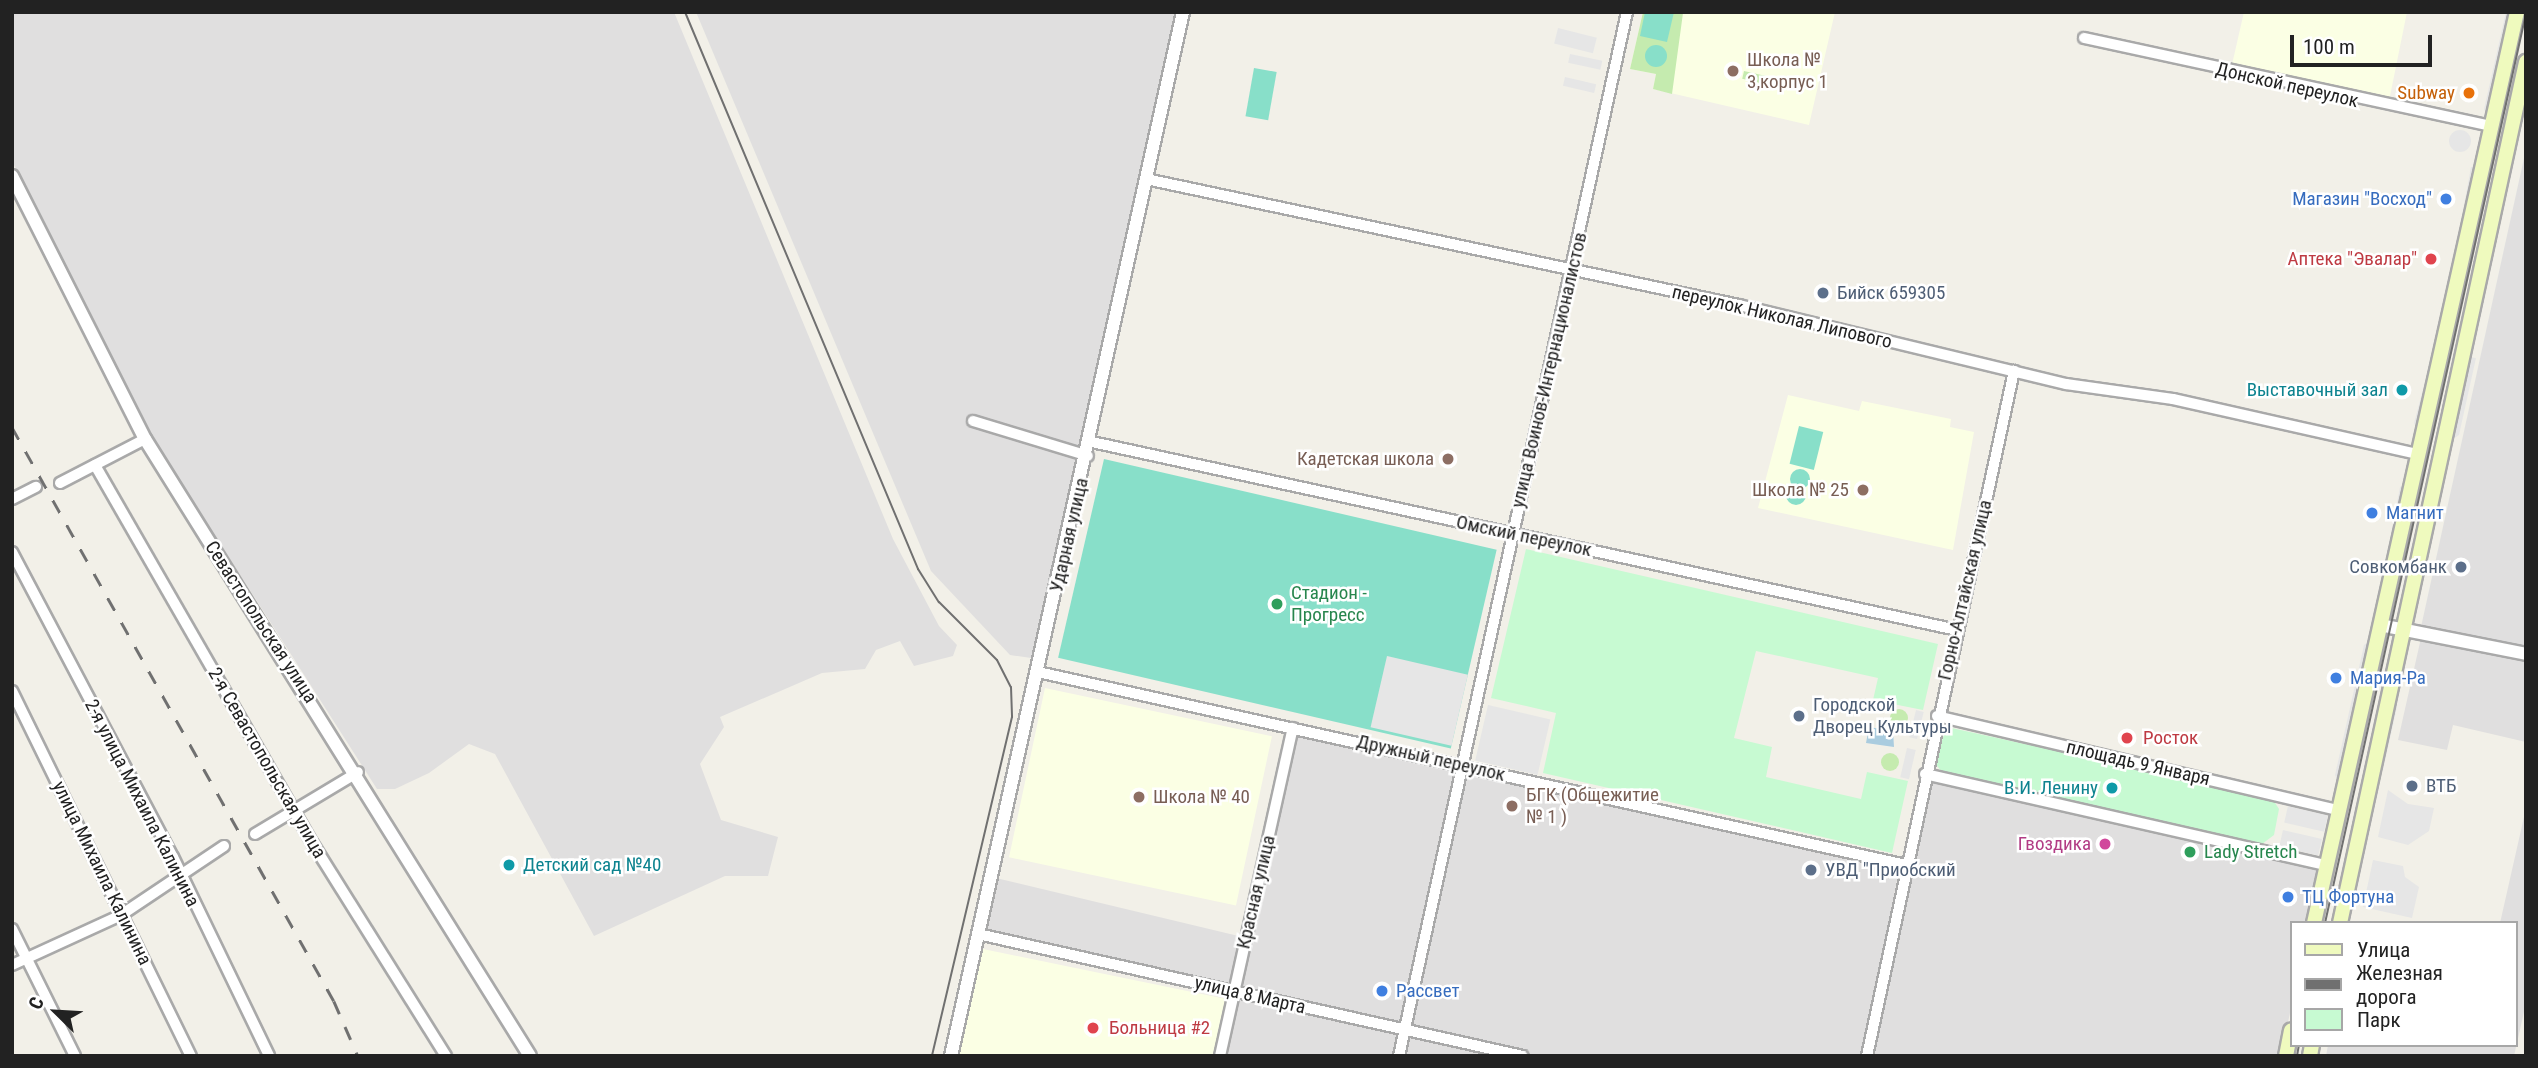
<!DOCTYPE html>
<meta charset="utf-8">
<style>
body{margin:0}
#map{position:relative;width:2538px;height:1068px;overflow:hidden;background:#f2f0e8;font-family:"Roboto Condensed",sans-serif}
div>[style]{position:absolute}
.residential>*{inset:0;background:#e0dfdf}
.education>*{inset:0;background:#fbffe4;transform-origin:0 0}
.grass>*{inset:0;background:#c5ebaf;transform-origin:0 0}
.round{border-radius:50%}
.park>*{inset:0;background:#c7fad2}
.pitch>*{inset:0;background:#88dfc9;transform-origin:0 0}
.parking>*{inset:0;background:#e6e6e6;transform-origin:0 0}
.water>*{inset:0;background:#aaccdf}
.roads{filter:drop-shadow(2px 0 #a9a9a9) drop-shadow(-2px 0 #a9a9a9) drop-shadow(0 2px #a9a9a9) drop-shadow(0 -2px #a9a9a9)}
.minor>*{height:10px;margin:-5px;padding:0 5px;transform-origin:5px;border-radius:5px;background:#fff}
.tertiary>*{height:12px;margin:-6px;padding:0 6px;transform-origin:6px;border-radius:6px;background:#fff}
.secondary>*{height:14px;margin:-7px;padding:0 7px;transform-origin:7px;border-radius:7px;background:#effabe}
.tram>*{height:2px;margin:-1px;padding:0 1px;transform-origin:1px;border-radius:1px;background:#707070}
.rail>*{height:2.5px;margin-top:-1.25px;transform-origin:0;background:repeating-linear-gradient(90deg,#707070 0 14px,transparent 0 28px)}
.dots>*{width:19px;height:19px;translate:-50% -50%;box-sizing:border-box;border:4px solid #fff;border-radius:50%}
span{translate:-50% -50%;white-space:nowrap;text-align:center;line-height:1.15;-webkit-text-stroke:5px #fff;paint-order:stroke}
.education-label{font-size:19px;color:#785e54}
.left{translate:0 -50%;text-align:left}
.right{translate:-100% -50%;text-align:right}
.street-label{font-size:19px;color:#222}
.food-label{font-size:19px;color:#c56008}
.shop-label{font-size:19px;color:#366cbe}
.health-label{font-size:19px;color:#be3a42}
.service-label{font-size:19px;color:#4e5e75}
.culture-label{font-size:19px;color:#0d838f}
.leisure-label{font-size:19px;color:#27864d}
.hotel-label{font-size:19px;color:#b23c85}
.frame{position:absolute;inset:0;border:14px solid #222;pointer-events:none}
.legend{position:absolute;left:2290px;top:921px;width:228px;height:126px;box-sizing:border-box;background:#fff;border:2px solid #a7a7a7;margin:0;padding:9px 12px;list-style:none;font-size:21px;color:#222}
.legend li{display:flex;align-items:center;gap:14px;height:35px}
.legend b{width:35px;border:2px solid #a7a7a7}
.north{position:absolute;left:21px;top:977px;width:70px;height:70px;-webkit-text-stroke:5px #fff;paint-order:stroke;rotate:294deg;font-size:19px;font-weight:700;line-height:28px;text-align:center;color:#222}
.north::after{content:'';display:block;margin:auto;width:24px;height:32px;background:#222;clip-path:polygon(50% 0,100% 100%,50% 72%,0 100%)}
.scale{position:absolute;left:2290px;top:35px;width:142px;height:32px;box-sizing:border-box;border:4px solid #222;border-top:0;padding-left:9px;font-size:21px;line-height:24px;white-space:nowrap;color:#222;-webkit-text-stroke:5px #fff;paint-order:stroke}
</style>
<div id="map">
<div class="residential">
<i style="clip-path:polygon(12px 12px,674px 12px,893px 539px,939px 626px,957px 645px,953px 656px,914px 666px,900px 641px,876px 650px,865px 669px,822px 673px,720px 717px,724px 727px,700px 764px,721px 820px,778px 837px,768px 876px,725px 876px,594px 936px,495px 754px,469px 744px,429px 773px,395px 789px,377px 789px,154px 440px,12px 161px)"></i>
<i style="clip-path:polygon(696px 12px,1176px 12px,1031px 658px,1010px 655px,931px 571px)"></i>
<i style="clip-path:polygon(2526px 149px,2526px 649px,2421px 627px)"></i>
<i style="clip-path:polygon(2421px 638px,2526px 659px,2526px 742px,2453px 725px,2447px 750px,2398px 740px)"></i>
<i style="clip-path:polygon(1296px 735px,1899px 870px,1862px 1056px,1227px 1056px,1242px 988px,985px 930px,996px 878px,1251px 939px)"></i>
<i style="clip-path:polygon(1930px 781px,2322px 868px,2310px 923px,2291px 923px,2291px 1008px,2281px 1056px,1874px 1056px)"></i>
<i style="clip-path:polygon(2526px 808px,2526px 1003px,2514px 1056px,2326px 1056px,2328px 1045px,2515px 1045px,2515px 923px,2500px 923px)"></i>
</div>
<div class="education">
<i style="clip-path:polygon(1643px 12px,1835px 12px,1809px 125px,1653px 89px,1656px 74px,1630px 69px)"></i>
<i style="clip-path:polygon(2244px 12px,2407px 12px,2389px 101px,2231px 69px)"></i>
<i style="clip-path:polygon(1788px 395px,1859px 411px,1862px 401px,1951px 419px,1950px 427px,1974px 432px,1953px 550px,1758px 508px)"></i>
<i style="left:1045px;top:688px;width:232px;height:173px;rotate:12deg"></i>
<i style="clip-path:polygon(983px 949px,1226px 999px,1214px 1056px,959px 1056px)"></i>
</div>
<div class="grass">
<i style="clip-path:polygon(1643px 12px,1683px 13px,1672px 94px,1653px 89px,1656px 74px,1630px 69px)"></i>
<i style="left:1744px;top:71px;width:36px;height:8px;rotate:13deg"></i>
<i class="round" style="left:1890px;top:709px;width:18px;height:18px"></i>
<i class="round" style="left:1881px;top:753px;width:18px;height:18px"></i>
</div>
<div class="park">
<i style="clip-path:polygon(1526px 549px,1938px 644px,1923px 710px,1873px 700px,1878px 678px,1756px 651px,1734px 738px,1772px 747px,1766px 777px,1861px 799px,1867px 772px,1908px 781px,1892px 853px,1543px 773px,1556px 713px,1491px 698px)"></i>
<i style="clip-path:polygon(1947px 727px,2272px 798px,2279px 809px,2274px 835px,2262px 844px,1942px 772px,1934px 762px)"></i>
</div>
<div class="pitch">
<i style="clip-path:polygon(1645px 12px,1674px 12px,1667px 42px,1640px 36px)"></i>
<i class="round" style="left:1645px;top:45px;width:22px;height:22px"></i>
<i style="left:1254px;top:68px;width:23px;height:49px;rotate:10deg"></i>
<i style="left:1799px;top:426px;width:25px;height:39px;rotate:14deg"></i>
<i style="left:1104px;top:459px;width:403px;height:204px;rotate:13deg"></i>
<i class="round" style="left:1790px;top:469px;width:20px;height:20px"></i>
<i class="round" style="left:1786px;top:485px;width:20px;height:20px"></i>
</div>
<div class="parking">
<i style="clip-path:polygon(2506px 12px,2510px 12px,2486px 113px,2484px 109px)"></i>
<i style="left:1558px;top:28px;width:40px;height:16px;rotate:14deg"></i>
<i style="left:1570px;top:54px;width:33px;height:9px;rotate:12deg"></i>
<i style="left:1565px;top:77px;width:32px;height:9px;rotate:13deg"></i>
<i class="round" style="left:2449px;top:130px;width:22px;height:22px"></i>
<i style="clip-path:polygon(2477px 166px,2454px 260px,2471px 167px)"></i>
<i style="clip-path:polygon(2434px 348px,2417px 429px,2414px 423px)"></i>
<i style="clip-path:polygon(2468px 357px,2476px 358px,2459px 435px,2450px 441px)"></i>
<i style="clip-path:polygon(2406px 483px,2376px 615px,2400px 487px)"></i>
<i style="clip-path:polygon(2371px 640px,2339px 785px,2335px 775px,2364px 645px)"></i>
<i style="left:1387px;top:656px;width:83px;height:73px;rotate:13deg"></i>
<i style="clip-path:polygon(2393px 695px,2397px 707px,2383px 770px,2376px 768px)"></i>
<i style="left:1488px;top:705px;width:64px;height:57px;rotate:13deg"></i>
<i style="left:1916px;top:710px;width:8px;height:28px;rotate:14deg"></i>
<i style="left:1907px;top:748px;width:9px;height:30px;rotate:13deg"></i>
<i style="clip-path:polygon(2388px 790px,2408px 804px,2434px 808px,2429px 831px,2408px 845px,2378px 837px)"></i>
<i style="left:2288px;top:806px;width:41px;height:17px;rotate:13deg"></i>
<i style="left:2283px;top:830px;width:40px;height:17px;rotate:13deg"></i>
<i style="clip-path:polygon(2373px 860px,2403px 866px,2405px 877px,2419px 887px,2412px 918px,2363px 907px)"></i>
</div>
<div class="water">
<i style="clip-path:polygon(1869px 727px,1893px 731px,1894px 747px,1866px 743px)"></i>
</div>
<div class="roads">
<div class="minor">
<i style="left:2084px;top:38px;width:417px;rotate:12.2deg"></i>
<i style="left:1146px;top:179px;width:606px;rotate:12deg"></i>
<i style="left:1739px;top:305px;width:336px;rotate:13.6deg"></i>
<i style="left:2066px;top:384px;width:108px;rotate:8deg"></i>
<i style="left:2173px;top:399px;width:251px;rotate:12.7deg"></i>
<i style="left:973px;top:421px;width:120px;rotate:16.9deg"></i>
<i style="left:1092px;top:442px;width:885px;rotate:12.26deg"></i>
<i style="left:95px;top:465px;width:437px;rotate:60.1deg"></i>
<i style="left:313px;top:844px;width:250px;rotate:57.9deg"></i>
<i style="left:60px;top:483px;width:96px;rotate:-27.4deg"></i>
<i style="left:12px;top:499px;width:27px;rotate:-27deg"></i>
<i style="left:12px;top:552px;width:345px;rotate:62.2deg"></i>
<i style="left:173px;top:857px;width:221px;rotate:64.2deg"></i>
<i style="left:1038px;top:672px;width:889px;rotate:12.54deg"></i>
<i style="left:12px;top:691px;width:407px;rotate:63.9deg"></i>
<i style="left:1937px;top:716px;width:413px;rotate:13.2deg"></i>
<i style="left:1925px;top:774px;width:411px;rotate:12.8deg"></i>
<i style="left:255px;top:834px;width:120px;rotate:-31deg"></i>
<i style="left:12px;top:929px;width:142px;rotate:63.6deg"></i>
<i style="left:978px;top:934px;width:558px;rotate:12.62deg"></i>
<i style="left:12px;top:965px;width:120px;rotate:-24.6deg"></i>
<i style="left:121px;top:915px;width:124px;rotate:-33.8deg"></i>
<i style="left:1220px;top:1056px;width:336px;rotate:-77.5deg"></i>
<i style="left:1399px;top:1056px;width:1069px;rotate:-77.68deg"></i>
<i style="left:1867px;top:1056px;width:701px;rotate:-77.89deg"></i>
</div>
<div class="tertiary">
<i style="left:12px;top:176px;width:295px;rotate:63.2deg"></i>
<i style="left:145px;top:439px;width:727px;rotate:58.04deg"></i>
<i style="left:2380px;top:625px;width:149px;rotate:11.2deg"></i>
<i style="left:951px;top:1056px;width:1069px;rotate:-77.47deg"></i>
</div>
<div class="secondary">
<i style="left:2314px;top:923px;width:933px;rotate:-77.44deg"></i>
<i style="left:2340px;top:923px;width:881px;rotate:-77.81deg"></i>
<i style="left:2286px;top:1056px;width:26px;rotate:-79deg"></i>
<i style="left:2310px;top:1056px;width:11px;rotate:-80deg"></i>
</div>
</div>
<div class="tram">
<i style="left:685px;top:12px;width:604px;rotate:67.3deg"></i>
<i style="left:918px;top:569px;width:39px;rotate:58deg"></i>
<i style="left:939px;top:602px;width:82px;rotate:45deg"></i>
<i style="left:997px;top:660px;width:30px;rotate:63deg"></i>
<i style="left:1011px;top:687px;width:30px;rotate:88deg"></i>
<i style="left:1012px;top:717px;width:348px;rotate:103.3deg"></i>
<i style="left:2325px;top:923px;width:932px;rotate:-77.54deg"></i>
<i style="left:2297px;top:1056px;width:11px;rotate:-80deg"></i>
</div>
<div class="rail">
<i style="left:12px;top:427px;width:658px;rotate:60.71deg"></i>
<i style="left:334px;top:1001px;width:60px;rotate:66.4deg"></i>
</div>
<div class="dots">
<i style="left:1733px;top:71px;background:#8d6e63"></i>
<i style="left:2469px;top:93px;background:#e8710a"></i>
<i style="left:2446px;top:199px;background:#3f7fe0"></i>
<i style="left:2431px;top:259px;background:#e0444e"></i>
<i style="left:1823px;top:293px;background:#5c6f8a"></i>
<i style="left:2402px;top:390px;background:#0f9aa8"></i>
<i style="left:1448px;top:459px;background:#8d6e63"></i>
<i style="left:1863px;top:490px;background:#8d6e63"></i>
<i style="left:2372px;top:513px;background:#3f7fe0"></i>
<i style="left:2461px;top:567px;background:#5c6f8a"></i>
<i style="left:1277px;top:604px;background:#2e9e5b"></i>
<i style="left:2336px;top:678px;background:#3f7fe0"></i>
<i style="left:1799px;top:716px;background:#5c6f8a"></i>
<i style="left:2127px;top:738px;background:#e0444e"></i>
<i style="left:2412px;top:786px;background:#5c6f8a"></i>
<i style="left:2112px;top:788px;background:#0f9aa8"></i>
<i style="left:1139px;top:797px;background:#8d6e63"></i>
<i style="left:1512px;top:806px;background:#8d6e63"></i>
<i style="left:2105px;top:844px;background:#d1479c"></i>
<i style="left:2190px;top:852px;background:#2e9e5b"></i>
<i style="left:509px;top:865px;background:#0f9aa8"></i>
<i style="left:1811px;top:870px;background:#5c6f8a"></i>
<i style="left:2288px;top:897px;background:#3f7fe0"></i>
<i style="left:1382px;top:991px;background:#3f7fe0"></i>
<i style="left:1093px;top:1028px;background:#e0444e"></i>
</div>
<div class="education-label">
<span class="left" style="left:1747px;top:71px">Школа №<br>3,корпус 1</span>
<span class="right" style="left:1434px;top:459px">Кадетская школа</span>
<span class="right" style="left:1849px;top:490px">Школа № 25</span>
<span class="left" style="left:1526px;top:806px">БГК (Общежитие<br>№ 1 )</span>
<span class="left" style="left:1153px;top:797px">Школа № 40</span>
</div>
<div class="street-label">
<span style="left:2287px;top:85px;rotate:13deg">Донской переулок</span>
<span style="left:1782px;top:317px;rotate:13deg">переулок Николая Липового</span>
<span style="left:1549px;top:370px;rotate:-77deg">улица Воинов-Интернационалистов</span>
<span style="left:1069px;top:535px;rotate:-77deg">Ударная улица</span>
<span style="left:1524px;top:536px;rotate:12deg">Омский переулок</span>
<span style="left:1965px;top:590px;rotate:-77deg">Горно-Алтайская улица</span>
<span style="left:261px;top:622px;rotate:57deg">Севастопольская улица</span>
<span style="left:1431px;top:758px;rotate:13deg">Дружный переулок</span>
<span style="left:267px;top:763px;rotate:60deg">2-я Севастопольская улица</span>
<span style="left:2138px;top:763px;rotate:13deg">площадь 9 Января</span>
<span style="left:142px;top:803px;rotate:63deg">2-я улица Михаила Калинина</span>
<span style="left:102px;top:873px;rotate:64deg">улица Михаила Калинина</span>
<span style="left:1256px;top:892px;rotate:-77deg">Красная улица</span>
<span style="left:1250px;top:995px;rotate:13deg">улица 8 Марта</span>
</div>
<div class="food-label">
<span class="right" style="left:2455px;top:93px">Subway</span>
</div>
<div class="shop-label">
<span class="right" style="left:2432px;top:199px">Магазин "Восход"</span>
<span class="left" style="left:2386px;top:513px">Магнит</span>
<span class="left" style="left:2350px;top:678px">Мария-Ра</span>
<span class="left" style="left:2302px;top:897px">ТЦ Фортуна</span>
<span class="left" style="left:1396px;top:991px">Рассвет</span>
</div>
<div class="health-label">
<span class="right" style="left:2417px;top:259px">Аптека "Эвалар"</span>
<span class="left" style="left:2143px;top:738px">Росток</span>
<span class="left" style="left:1109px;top:1028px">Больница #2</span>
</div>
<div class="service-label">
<span class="left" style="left:1837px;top:293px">Бийск 659305</span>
<span class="right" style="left:2447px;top:567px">Совкомбанк</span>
<span class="left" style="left:1813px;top:716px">Городской<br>Дворец Культуры</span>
<span class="left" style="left:2426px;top:786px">ВТБ</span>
<span class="left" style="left:1825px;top:870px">УВД "Приобский</span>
</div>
<div class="culture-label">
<span class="right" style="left:2388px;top:390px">Выставочный зал</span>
<span class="right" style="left:2098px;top:788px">В.И. Ленину</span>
<span class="left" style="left:523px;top:865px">Детский сад №40</span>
</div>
<div class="leisure-label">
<span class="left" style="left:1291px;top:604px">Стадион -<br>Прогресс</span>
<span class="left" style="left:2204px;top:852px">Lady Stretch</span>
</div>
<div class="hotel-label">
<span class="right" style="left:2091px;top:844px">Гвоздика</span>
</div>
<div class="frame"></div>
<ul class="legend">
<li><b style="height:9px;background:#effabe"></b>Улица</li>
<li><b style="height:9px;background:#707070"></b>Железная дорога</li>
<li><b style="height:19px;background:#c7fad2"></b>Парк</li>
</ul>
<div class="north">С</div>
<div class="scale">100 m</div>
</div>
